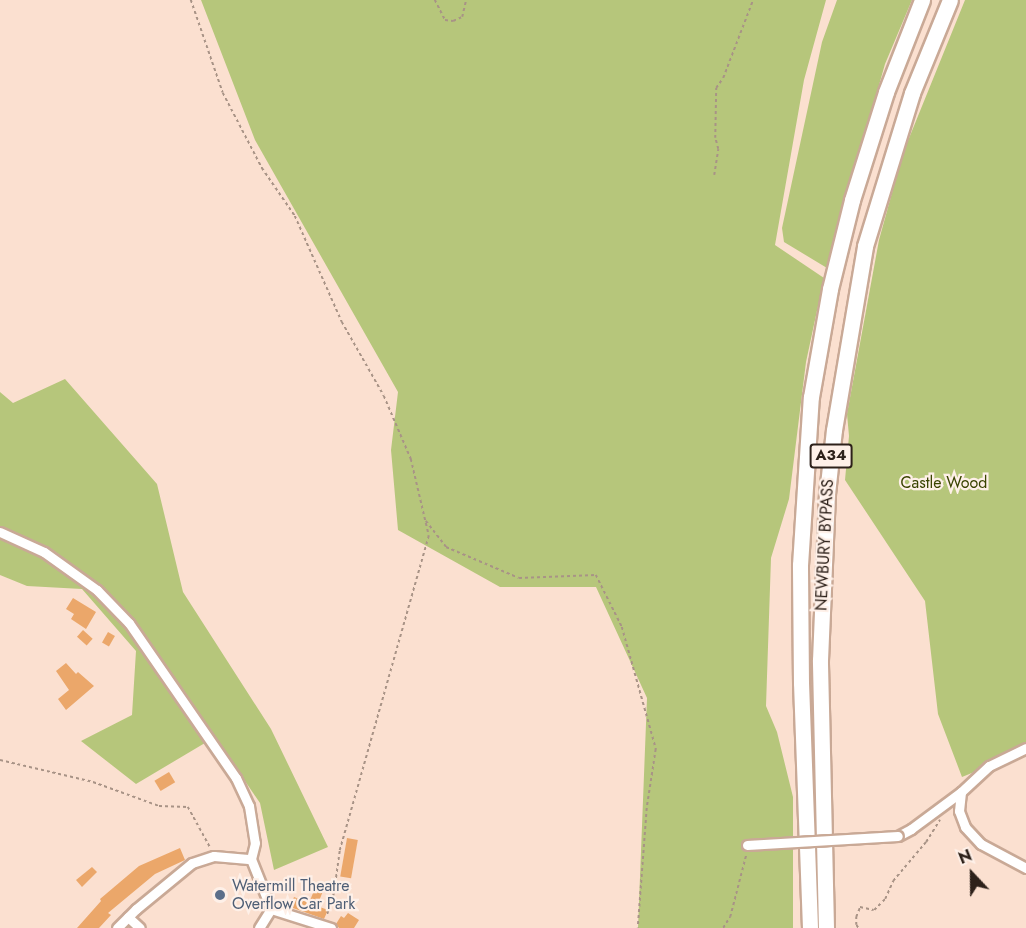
<!DOCTYPE html>
<style>
body{margin:0}
#map{position:relative;width:1026px;height:928px;overflow:hidden;background:#fbe0d0;font-family:Jost,sans-serif}
div>[style]{position:absolute}
.green>*{inset:0;background:#b6c67b}
.building>*{inset:0;background:#eba76a;transform-origin:0 0}
.path>*{height:1.5px;margin-top:-0.75px;transform-origin:0;background:repeating-linear-gradient(90deg,#a89386 0 3px,transparent 0 6px)}
.roads{filter:drop-shadow(2px 0 #c9a996) drop-shadow(-2px 0 #c9a996) drop-shadow(0 2px #c9a996) drop-shadow(0 -2px #c9a996)}
.minor>*{height:9px;margin:-4.5px;padding:0 4.5px;transform-origin:4.5px;border-radius:4.5px;background:#fff}
.highway>*{height:15px;margin:-7.5px;padding:0 7.5px;transform-origin:7.5px;border-radius:7.5px;background:#fff}
.bridges{filter:drop-shadow(2px 0 #c9a996) drop-shadow(-2px 0 #c9a996) drop-shadow(0 2px #c9a996) drop-shadow(0 -2px #c9a996)}
.minor-bridge>*{height:9px;margin:-4.5px;padding:0 4.5px;transform-origin:4.5px;border-radius:4.5px;background:#fff}
.dots>*{width:16px;height:16px;translate:-50% -50%;box-sizing:border-box;border:3px solid #fef0e8;border-radius:50%}
span{translate:-50% -50%;white-space:nowrap;text-align:center;line-height:1.15;-webkit-text-stroke:4.5px #fef0e8;paint-order:stroke}
.shield-label span{padding:2px 4px;background:#fef0e8;border:2px solid;border-radius:4px;-webkit-text-stroke-width:0}
.shield-label{font-size:15px;color:#2d211a;font-weight:700}
.park-label{font-size:16px;color:#394300}
.street-label{font-size:16px;color:#2d211a}
.service-label{font-size:16px;color:#4e5e75}
.left{translate:0 -50%;text-align:left}
.north{position:absolute;left:942px;top:844px;width:60px;height:60px;-webkit-text-stroke:4px #fef0e8;paint-order:stroke;rotate:338deg;font-size:16px;font-weight:700;line-height:24px;text-align:center;color:#2d211a}
.north::after{content:'';display:block;margin:auto;width:21px;height:27px;background:#2d211a;clip-path:polygon(50% 0,100% 100%,50% 72%,0 100%)}
</style>
<div id="map">
<div class="green">
<i style="clip-path:polygon(201px 0,826px 0,804px 80px,775px 245px,824px 278px,806px 362px,789px 499px,771px 558px,766px 706px,777px 732px,793px 797px,793px 928px,638px 928px,647px 698px,596px 587px,500px 587px,398px 530px,391px 450px,398px 392px,255px 140px)"></i>
<i style="clip-path:polygon(837px 0,912px 0,885px 64px,827px 268px,784px 242px,782px 228px,822px 42px)"></i>
<i style="clip-path:polygon(965px 0,1026px 0,1026px 743px,989px 766px,962px 777px,938px 714px,925px 601px,845px 480px,849px 436px,847px 414px,879px 240px,903px 153px)"></i>
<i style="clip-path:polygon(65px 379px,157px 484px,183px 592px,271px 729px,328px 847px,274px 870px,260px 803px,215px 737px,136px 784px,81px 741px,132px 715px,136px 651px,82px 589px,27px 586px,0 575px,0 392px,13px 403px)"></i>
</div>
<div class="building">
<i style="clip-path:polygon(73px 598px,96px 612px,86px 629px,71px 619px,74px 614px,66px 609px)"></i>
<i style="left:83px;top:630px;width:13px;height:9px;rotate:42deg"></i>
<i style="left:108px;top:632px;width:8px;height:12px;rotate:30deg"></i>
<i style="clip-path:polygon(66px 663px,76px 674px,78px 672px,94px 686px,66px 710px,58px 699px,69px 690px,56px 671px)"></i>
<i style="left:169px;top:772px;width:12px;height:17px;rotate:59deg"></i>
<i style="left:347px;top:838px;width:11px;height:39px;rotate:10deg"></i>
<i style="clip-path:polygon(180px 848px,185px 860px,155px 874px,108px 913px,111px 915px,99px 928px,77px 928px,101px 901px,100px 899px,139px 866px)"></i>
<i style="clip-path:polygon(92px 867px,97px 872px,82px 887px,76px 880px)"></i>
<i style="clip-path:polygon(315px 888px,323px 891px,317px 906px,328px 910px,324px 919px,290px 907px,294px 897px,309px 903px)"></i>
<i style="clip-path:polygon(348px 913px,359px 920px,354px 928px,339px 928px,336px 924px,341px 916px,344px 918px)"></i>
</div>
<div class="path">
<i style="left:191px;top:0;width:98px;rotate:71deg"></i>
<i style="left:223px;top:93px;width:85px;rotate:62.5deg"></i>
<i style="left:262px;top:168px;width:58px;rotate:55.5deg"></i>
<i style="left:295px;top:216px;width:116px;rotate:66.1deg"></i>
<i style="left:342px;top:322px;width:85px;rotate:60.4deg"></i>
<i style="left:384px;top:396px;width:69px;rotate:66.8deg"></i>
<i style="left:411px;top:459px;width:79px;rotate:76.8deg"></i>
<i style="left:429px;top:536px;width:327px;rotate:105.8deg"></i>
<i style="left:340px;top:851px;width:43px;rotate:97.9deg"></i>
<i style="left:334px;top:894px;width:22px;rotate:108deg"></i>
<i style="left:435px;top:0;width:22px;rotate:63deg"></i>
<i style="left:445px;top:20px;width:8px;rotate:7deg"></i>
<i style="left:453px;top:21px;width:10px;rotate:-24deg"></i>
<i style="left:462px;top:17px;width:17px;rotate:-77deg"></i>
<i style="left:714px;top:175px;width:26px;rotate:-81deg"></i>
<i style="left:718px;top:149px;width:11px;rotate:-105deg"></i>
<i style="left:715px;top:138px;width:50px;rotate:-88.9deg"></i>
<i style="left:716px;top:88px;width:12px;rotate:-55deg"></i>
<i style="left:723px;top:78px;width:84px;rotate:-69deg"></i>
<i style="left:426px;top:521px;width:33px;rotate:52deg"></i>
<i style="left:446px;top:547px;width:79px;rotate:23deg"></i>
<i style="left:519px;top:578px;width:77px;rotate:-2.2deg"></i>
<i style="left:596px;top:575px;width:58px;rotate:63.4deg"></i>
<i style="left:622px;top:627px;width:127px;rotate:74.4deg"></i>
<i style="left:656px;top:749px;width:60px;rotate:98.7deg"></i>
<i style="left:647px;top:808px;width:120px;rotate:94.3deg"></i>
<i style="left:0;top:760px;width:96px;rotate:13.3deg"></i>
<i style="left:93px;top:782px;width:70px;rotate:20deg"></i>
<i style="left:159px;top:806px;width:29px;rotate:2deg"></i>
<i style="left:188px;top:807px;width:46px;rotate:61.2deg"></i>
<i style="left:723px;top:928px;width:13px;rotate:-58deg"></i>
<i style="left:730px;top:917px;width:64px;rotate:-75.5deg"></i>
<i style="left:858px;top:928px;width:4px;rotate:-124deg"></i>
<i style="left:856px;top:925px;width:8px;rotate:-90deg"></i>
<i style="left:856px;top:917px;width:11px;rotate:-68deg"></i>
<i style="left:860px;top:907px;width:14px;rotate:12deg"></i>
<i style="left:874px;top:910px;width:16px;rotate:-45deg"></i>
<i style="left:885px;top:899px;width:20px;rotate:-66deg"></i>
<i style="left:893px;top:881px;width:51px;rotate:-49.8deg"></i>
<i style="left:926px;top:842px;width:26px;rotate:-58deg"></i>
</div>
<div class="roads">
<div class="minor">
<i style="left:0;top:532px;width:48px;rotate:24.4deg"></i>
<i style="left:44px;top:552px;width:65px;rotate:35.6deg"></i>
<i style="left:97px;top:590px;width:46px;rotate:45.9deg"></i>
<i style="left:129px;top:623px;width:188px;rotate:55.4deg"></i>
<i style="left:236px;top:778px;width:31px;rotate:65deg"></i>
<i style="left:249px;top:806px;width:37px;rotate:81deg"></i>
<i style="left:255px;top:843px;width:16px;rotate:104deg"></i>
<i style="left:961px;top:792px;width:19px;rotate:96deg"></i>
<i style="left:959px;top:811px;width:17px;rotate:69deg"></i>
<i style="left:965px;top:827px;width:23px;rotate:47deg"></i>
<i style="left:981px;top:844px;width:51px;rotate:28.1deg"></i>
<i style="left:898px;top:836px;width:15px;rotate:-28deg"></i>
<i style="left:911px;top:829px;width:62px;rotate:-36.5deg"></i>
<i style="left:961px;top:792px;width:38px;rotate:-43deg"></i>
<i style="left:989px;top:766px;width:41px;rotate:-25.9deg"></i>
<i style="left:251px;top:859px;width:54px;rotate:68.2deg"></i>
<i style="left:271px;top:909px;width:63px;rotate:17.6deg"></i>
<i style="left:128px;top:917px;width:16px;rotate:43deg"></i>
<i style="left:117px;top:928px;width:27px;rotate:-45deg"></i>
<i style="left:136px;top:909px;width:72px;rotate:-39.4deg"></i>
<i style="left:192px;top:863px;width:23px;rotate:-18deg"></i>
<i style="left:214px;top:856px;width:37px;rotate:5deg"></i>
<i style="left:259px;top:928px;width:22px;rotate:-58deg"></i>
</div>
<div class="highway">
<i style="left:810px;top:928px;width:245px;rotate:-92.1deg"></i>
<i style="left:801px;top:683px;width:118px;rotate:-90.5deg"></i>
<i style="left:800px;top:565px;width:168px;rotate:-86.3deg"></i>
<i style="left:811px;top:397px;width:110px;rotate:-80deg"></i>
<i style="left:830px;top:289px;width:92px;rotate:-76.1deg"></i>
<i style="left:852px;top:200px;width:113px;rotate:-72.5deg"></i>
<i style="left:886px;top:92px;width:99px;rotate:-68.6deg"></i>
<i style="left:826px;top:928px;width:268px;rotate:-91.3deg"></i>
<i style="left:820px;top:660px;width:166px;rotate:-87.6deg"></i>
<i style="left:827px;top:494px;width:64px;rotate:-83.8deg"></i>
<i style="left:834px;top:430px;width:187px;rotate:-80.4deg"></i>
<i style="left:865px;top:246px;width:160px;rotate:-72.9deg"></i>
<i style="left:912px;top:93px;width:100px;rotate:-67.8deg"></i>
</div>
</div>
<div class="bridges">
<div class="minor-bridge">
<i style="left:747px;top:845px;width:151px;rotate:-3.4deg"></i>
</div>
</div>
<div class="dots">
<i style="left:220px;top:895px;background:#5c6f8a"></i>
</div>
<div class="shield-label">
<span style="left:831px;top:456px">A34</span>
</div>
<div class="park-label">
<span style="left:944px;top:483px">Castle Wood</span>
</div>
<div class="street-label">
<span style="left:825px;top:545px;rotate:-87deg">NEWBURY BYPASS</span>
</div>
<div class="service-label">
<span class="left" style="left:232px;top:895px">Watermill Theatre<br>Overflow Car Park</span>
</div>
<div class="north">N</div>
</div>
